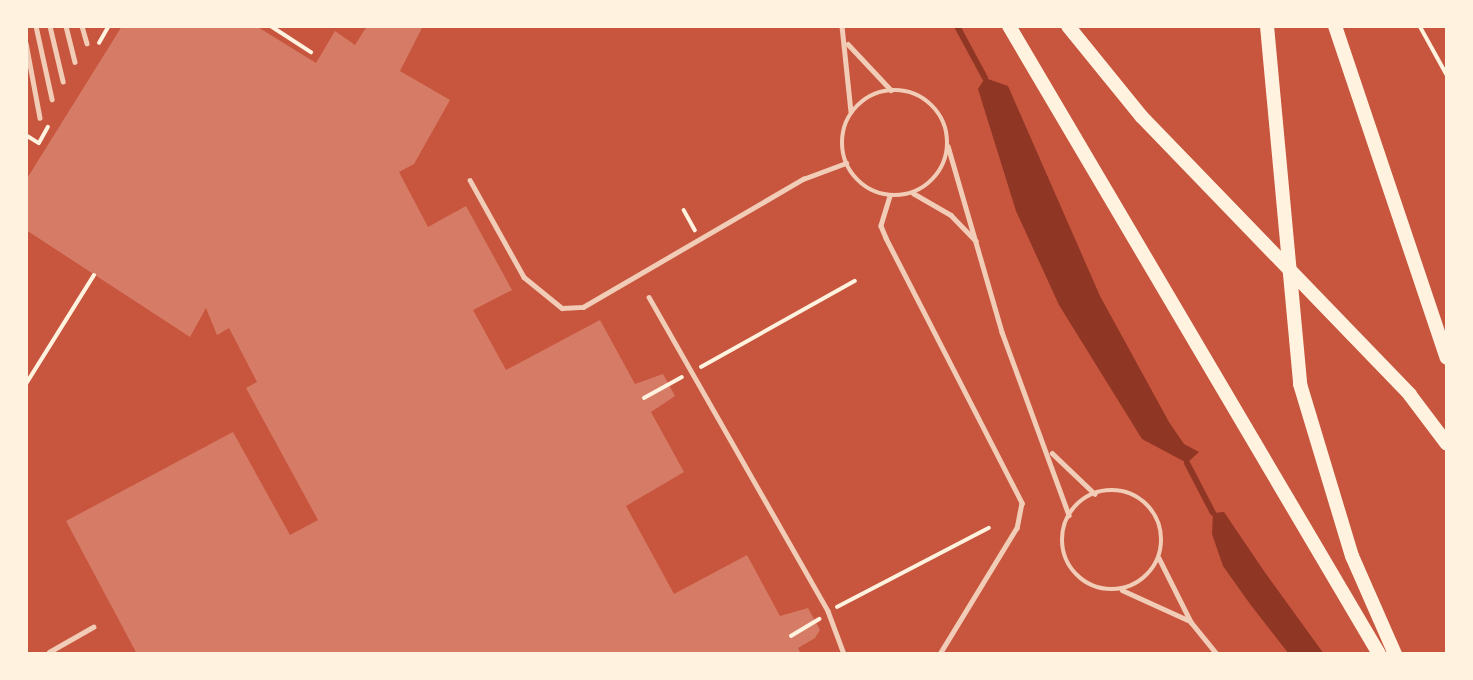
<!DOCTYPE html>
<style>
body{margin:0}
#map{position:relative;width:1473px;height:680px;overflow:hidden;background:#c8553d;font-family:"Asap Condensed",sans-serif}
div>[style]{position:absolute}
.water>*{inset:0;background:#8f3625}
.stream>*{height:6px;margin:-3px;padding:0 3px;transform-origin:3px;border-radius:3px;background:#8f3625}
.building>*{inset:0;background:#d67c66}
.path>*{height:3.5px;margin:-1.75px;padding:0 1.75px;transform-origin:1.75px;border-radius:1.75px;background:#fff3e0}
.service>*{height:4.5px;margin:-2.25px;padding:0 2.25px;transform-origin:2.25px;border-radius:2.25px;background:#f1ccb7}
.service>.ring{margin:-2.25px;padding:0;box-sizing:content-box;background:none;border:4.5px solid #f1ccb7;border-radius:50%}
.primary>*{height:14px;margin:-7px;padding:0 7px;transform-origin:7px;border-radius:7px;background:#fff3e0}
.trunk>*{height:14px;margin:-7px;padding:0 7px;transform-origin:7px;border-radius:7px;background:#fff3e0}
span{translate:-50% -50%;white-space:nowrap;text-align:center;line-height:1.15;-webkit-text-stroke:7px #fff3e0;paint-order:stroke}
.frame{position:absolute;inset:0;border:28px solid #fff3e0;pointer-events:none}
</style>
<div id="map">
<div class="water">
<i style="clip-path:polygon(985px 78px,1008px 86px,1100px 296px,1169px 422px,1184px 444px,1199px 452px,1187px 463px,1142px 439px,1059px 305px,1016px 211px,978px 89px)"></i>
<i style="clip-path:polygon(1224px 512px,1266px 574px,1324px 654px,1289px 654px,1250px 604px,1223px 566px,1212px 534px,1213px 513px)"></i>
</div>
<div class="stream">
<i style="left:957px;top:26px;width:59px;rotate:61.7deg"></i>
<i style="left:1187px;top:463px;width:56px;rotate:62.5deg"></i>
</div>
<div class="building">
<i style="clip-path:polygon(122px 26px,256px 26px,316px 63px,335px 31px,355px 45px,367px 26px,423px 26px,400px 71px,450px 100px,414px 164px,399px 172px,428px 227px,466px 206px,512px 290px,473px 310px,506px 370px,600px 320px,635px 384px,663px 374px,675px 396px,651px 412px,684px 472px,626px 506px,674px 594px,747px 555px,780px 616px,808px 608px,820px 630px,815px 638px,798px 648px,801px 654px,137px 654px,66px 521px,233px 432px,290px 535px,318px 520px,246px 388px,257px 382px,229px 328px,217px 335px,206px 308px,190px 337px,26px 230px,26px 180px)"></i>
</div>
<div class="path">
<i style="left:271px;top:26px;width:48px;rotate:33deg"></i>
<i style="left:1420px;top:26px;width:56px;rotate:61.1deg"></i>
<i style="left:99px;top:43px;width:20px;rotate:-60deg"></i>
<i style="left:26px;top:135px;width:15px;rotate:32deg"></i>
<i style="left:39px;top:143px;width:18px;rotate:-61deg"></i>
<i style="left:684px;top:210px;width:23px;rotate:61deg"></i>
<i style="left:701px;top:367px;width:176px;rotate:-29.2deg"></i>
<i style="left:26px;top:384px;width:128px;rotate:-58deg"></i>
<i style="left:644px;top:398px;width:43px;rotate:-28.9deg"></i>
<i style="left:837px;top:607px;width:171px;rotate:-27.5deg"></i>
<i style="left:791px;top:636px;width:33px;rotate:-31deg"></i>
</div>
<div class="service">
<i style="left:36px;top:26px;width:75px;rotate:77.6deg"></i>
<i style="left:50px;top:26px;width:57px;rotate:76.7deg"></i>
<i style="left:66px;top:26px;width:37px;rotate:76deg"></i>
<i style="left:82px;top:26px;width:18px;rotate:74deg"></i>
<i style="left:842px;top:26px;width:86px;rotate:84deg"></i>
<i style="left:26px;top:43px;width:76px;rotate:79.4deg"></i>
<i style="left:848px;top:44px;width:63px;rotate:46.9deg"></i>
<i class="ring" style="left:842px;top:90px;width:101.5px;height:101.5px"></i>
<i style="left:948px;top:146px;width:194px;rotate:73.8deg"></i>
<i style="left:1002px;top:332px;width:195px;rotate:69.9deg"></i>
<i style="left:470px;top:180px;width:111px;rotate:60.9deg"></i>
<i style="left:524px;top:277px;width:49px;rotate:39.2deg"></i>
<i style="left:562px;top:308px;width:21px;rotate:-3deg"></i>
<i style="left:583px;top:307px;width:255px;rotate:-30.2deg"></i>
<i style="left:803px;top:179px;width:46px;rotate:-20.4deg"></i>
<i style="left:913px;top:193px;width:44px;rotate:30.1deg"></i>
<i style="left:951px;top:215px;width:36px;rotate:46deg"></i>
<i style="left:890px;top:196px;width:31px;rotate:107deg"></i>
<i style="left:881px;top:226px;width:13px;rotate:67deg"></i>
<i style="left:886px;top:238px;width:298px;rotate:62.8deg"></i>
<i style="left:1022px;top:503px;width:25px;rotate:101deg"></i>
<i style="left:1017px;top:528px;width:148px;rotate:121.4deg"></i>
<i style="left:649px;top:297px;width:361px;rotate:60.3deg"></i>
<i style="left:828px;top:611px;width:46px;rotate:69.6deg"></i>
<i style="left:1052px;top:453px;width:59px;rotate:43.6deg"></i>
<i class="ring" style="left:1062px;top:490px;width:95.5px;height:95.5px"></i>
<i style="left:1159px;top:558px;width:72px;rotate:63.4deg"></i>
<i style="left:1191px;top:622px;width:41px;rotate:50.9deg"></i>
<i style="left:1122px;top:590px;width:75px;rotate:24.5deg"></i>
<i style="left:49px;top:652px;width:51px;rotate:-29.6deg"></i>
</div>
<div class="primary">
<i style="left:1267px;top:26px;width:360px;rotate:84.7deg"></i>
<i style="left:1300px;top:384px;width:180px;rotate:73.2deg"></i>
<i style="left:1352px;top:556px;width:107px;rotate:66.3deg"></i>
<i style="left:1335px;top:26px;width:350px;rotate:71.4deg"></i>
</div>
<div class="trunk">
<i style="left:1009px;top:26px;width:729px;rotate:59.49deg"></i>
<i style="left:1068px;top:26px;width:117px;rotate:50.9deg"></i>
<i style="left:1142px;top:117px;width:386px;rotate:46deg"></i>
<i style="left:1410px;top:395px;width:61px;rotate:52.9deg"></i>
</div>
<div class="frame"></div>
</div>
